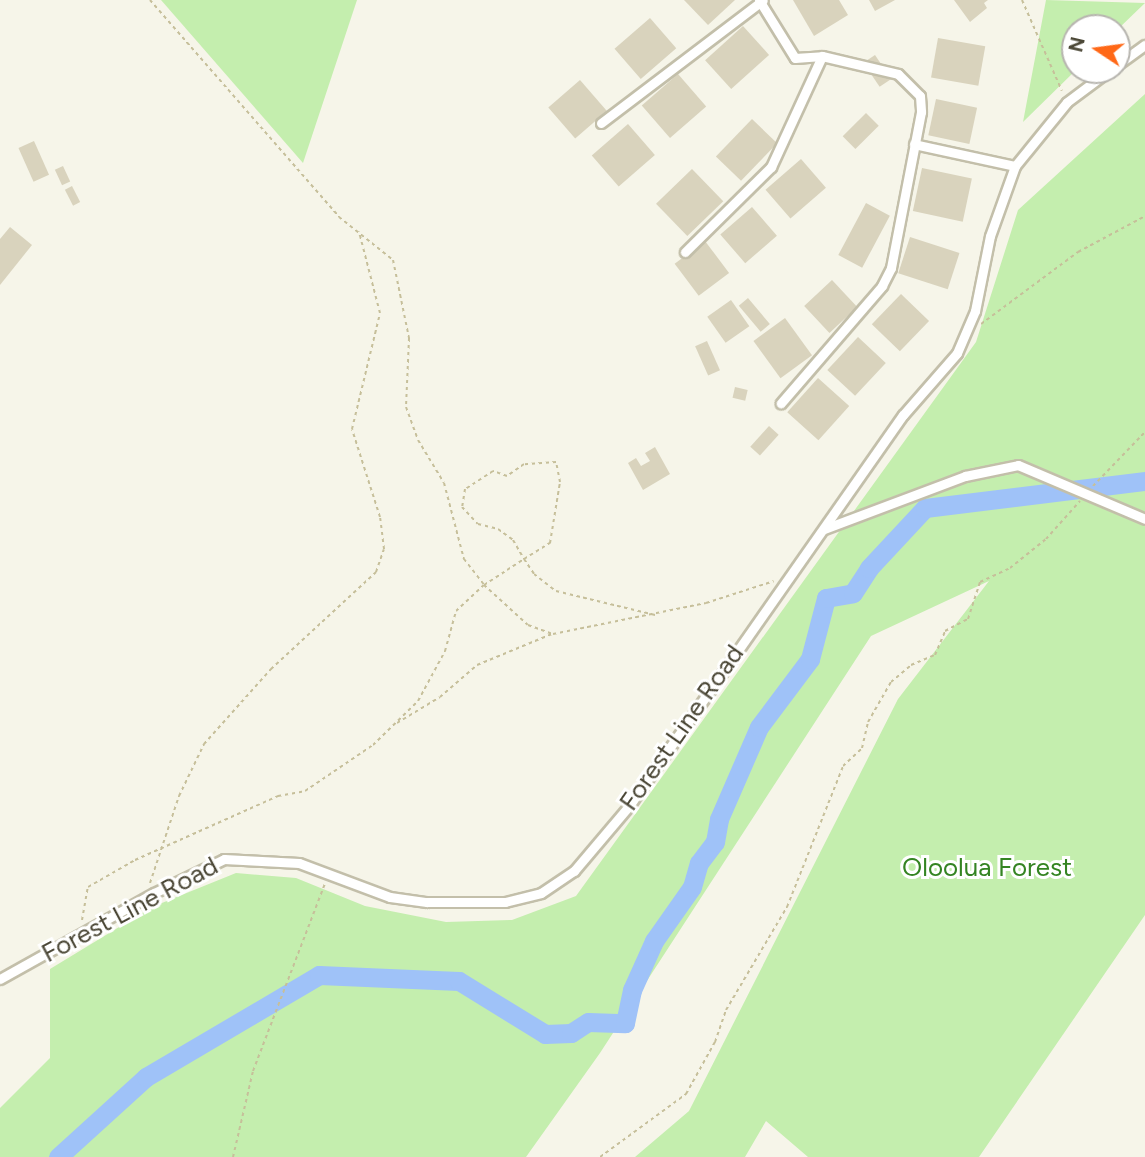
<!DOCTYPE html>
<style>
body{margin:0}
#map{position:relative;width:1145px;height:1157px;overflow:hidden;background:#f6f5e9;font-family:Figtree,sans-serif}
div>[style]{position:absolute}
.green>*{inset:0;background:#c4eeae}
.river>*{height:19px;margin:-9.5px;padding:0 9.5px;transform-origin:9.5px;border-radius:9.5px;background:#9fc2f8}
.building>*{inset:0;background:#d9d3bd;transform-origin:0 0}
.path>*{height:2px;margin-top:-1px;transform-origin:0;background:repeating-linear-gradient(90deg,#c6bf9a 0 3.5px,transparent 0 7px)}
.roads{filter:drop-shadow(2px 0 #c3bfaa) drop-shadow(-2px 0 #c3bfaa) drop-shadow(0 2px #c3bfaa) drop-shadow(0 -2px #c3bfaa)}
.street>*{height:9px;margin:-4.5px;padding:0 4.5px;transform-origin:4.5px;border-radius:4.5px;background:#fff}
span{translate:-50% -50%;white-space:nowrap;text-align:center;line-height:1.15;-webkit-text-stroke:6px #fff;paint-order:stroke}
.street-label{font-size:26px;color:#4b4736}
.park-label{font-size:26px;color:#348422}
.north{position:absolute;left:1061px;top:14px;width:70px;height:70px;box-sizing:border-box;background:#fff;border:2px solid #b7b5af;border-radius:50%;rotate:283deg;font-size:19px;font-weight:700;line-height:28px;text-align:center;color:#4b4736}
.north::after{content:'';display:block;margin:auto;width:24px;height:32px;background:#ff6817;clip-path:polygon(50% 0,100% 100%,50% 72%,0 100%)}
</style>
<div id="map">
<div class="green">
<i style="clip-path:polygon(161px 0,357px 0,303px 163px)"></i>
<i style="clip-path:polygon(1046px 0,1145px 3px,1117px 30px,1075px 28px,1076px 70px,1023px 122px)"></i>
<i style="clip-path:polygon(1145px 94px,1145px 915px,979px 1157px,808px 1157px,766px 1121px,745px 1157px,635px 1157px,689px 1111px,898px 699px,989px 581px,871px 636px,600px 1053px,526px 1157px,0 1157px,0 1108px,50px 1058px,50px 969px,152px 907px,236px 873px,296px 878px,365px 906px,446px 922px,512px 920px,576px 896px,976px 342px,1018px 210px)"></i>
</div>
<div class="river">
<i style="left:58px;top:1157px;width:119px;rotate:-42.3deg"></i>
<i style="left:146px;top:1077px;width:201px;rotate:-30.5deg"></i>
<i style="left:319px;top:975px;width:140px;rotate:2.5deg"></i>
<i style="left:459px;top:981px;width:101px;rotate:31.6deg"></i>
<i style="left:545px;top:1034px;width:26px;rotate:-2deg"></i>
<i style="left:571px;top:1033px;width:20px;rotate:-33deg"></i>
<i style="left:588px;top:1022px;width:37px;rotate:2deg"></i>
<i style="left:625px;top:1023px;width:34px;rotate:-78deg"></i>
<i style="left:632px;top:990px;width:54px;rotate:-65.8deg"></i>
<i style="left:654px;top:941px;width:66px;rotate:-54.9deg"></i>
<i style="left:692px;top:887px;width:25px;rotate:-74deg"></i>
<i style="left:699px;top:863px;width:26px;rotate:-53deg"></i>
<i style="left:715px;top:842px;width:23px;rotate:-80deg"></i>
<i style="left:719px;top:819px;width:100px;rotate:-66.5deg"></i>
<i style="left:759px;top:727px;width:85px;rotate:-53.1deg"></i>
<i style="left:810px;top:659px;width:63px;rotate:-75.3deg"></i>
<i style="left:826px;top:598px;width:27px;rotate:-10deg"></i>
<i style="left:853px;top:593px;width:30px;rotate:-57deg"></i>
<i style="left:869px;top:568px;width:82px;rotate:-47deg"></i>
<i style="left:925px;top:508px;width:222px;rotate:-7deg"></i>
</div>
<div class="building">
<i style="clip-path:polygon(684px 0,735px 0,708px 25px)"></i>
<i style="clip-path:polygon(793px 0,839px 0,848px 15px,814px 36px)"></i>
<i style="clip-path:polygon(869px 0,895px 0,875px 11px)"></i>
<i style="clip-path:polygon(954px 0,988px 0,984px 3px,987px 8px,970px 22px)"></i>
<i style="left:650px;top:18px;width:40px;height:47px;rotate:49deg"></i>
<i style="left:743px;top:26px;width:39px;height:51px;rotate:48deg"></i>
<i style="left:938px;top:38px;width:48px;height:40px;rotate:10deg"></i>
<i style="left:875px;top:55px;width:29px;height:14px;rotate:56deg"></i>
<i style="left:678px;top:74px;width:43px;height:48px;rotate:49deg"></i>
<i style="left:580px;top:80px;width:41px;height:42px;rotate:49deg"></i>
<i style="left:936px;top:99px;width:42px;height:37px;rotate:12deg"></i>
<i style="left:866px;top:113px;width:18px;height:33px;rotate:45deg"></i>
<i style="left:752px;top:119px;width:35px;height:52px;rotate:44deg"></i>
<i style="left:628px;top:124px;width:41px;height:48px;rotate:49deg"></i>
<i style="left:34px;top:141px;width:37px;height:17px;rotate:66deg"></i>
<i style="left:801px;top:159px;width:38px;height:47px;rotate:49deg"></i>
<i style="left:63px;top:166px;width:17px;height:9px;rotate:65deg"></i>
<i style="left:922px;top:168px;width:51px;height:44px;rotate:12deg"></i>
<i style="left:692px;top:169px;width:45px;height:50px;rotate:46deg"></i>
<i style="left:72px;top:186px;width:18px;height:8px;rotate:63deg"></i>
<i style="left:866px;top:203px;width:27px;height:59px;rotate:28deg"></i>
<i style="left:752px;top:207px;width:38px;height:42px;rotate:49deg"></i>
<i style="clip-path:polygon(10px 227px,32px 245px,0 285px,0 239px)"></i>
<i style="left:910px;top:237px;width:52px;height:38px;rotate:18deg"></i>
<i style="left:705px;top:241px;width:40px;height:38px;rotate:53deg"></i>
<i style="left:832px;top:280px;width:37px;height:38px;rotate:47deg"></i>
<i style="left:901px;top:294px;width:39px;height:42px;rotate:44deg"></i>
<i style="left:748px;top:298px;width:34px;height:12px;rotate:50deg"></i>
<i style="left:731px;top:300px;width:32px;height:29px;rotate:55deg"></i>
<i style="left:785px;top:318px;width:46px;height:39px;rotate:54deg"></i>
<i style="left:858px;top:337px;width:38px;height:45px;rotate:43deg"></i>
<i style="left:707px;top:341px;width:32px;height:13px;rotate:66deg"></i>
<i style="left:818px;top:378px;width:42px;height:46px;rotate:42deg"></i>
<i style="left:735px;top:387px;width:13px;height:11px;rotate:13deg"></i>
<i style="left:769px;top:426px;width:13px;height:28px;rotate:42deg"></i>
<i style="clip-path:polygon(655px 447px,670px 474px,643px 490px,628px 463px,636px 458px,641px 466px,650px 461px,645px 453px)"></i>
</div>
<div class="path">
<i style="left:150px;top:0;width:288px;rotate:48.9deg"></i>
<i style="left:339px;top:217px;width:69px;rotate:38.5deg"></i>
<i style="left:393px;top:260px;width:80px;rotate:78.4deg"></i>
<i style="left:409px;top:338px;width:69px;rotate:92.5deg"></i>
<i style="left:406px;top:407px;width:35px;rotate:70deg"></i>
<i style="left:418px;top:440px;width:50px;rotate:58.8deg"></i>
<i style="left:444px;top:483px;width:79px;rotate:75.3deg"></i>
<i style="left:464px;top:559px;width:33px;rotate:52deg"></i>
<i style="left:484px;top:585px;width:59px;rotate:42.3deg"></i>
<i style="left:528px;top:625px;width:27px;rotate:20deg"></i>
<i style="left:553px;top:634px;width:156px;rotate:-11.5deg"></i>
<i style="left:706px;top:603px;width:71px;rotate:-17.9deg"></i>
<i style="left:1022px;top:0;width:99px;rotate:66.3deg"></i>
<i style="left:981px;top:324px;width:121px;rotate:-36.6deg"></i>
<i style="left:1078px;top:252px;width:76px;rotate:-28.2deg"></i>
<i style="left:1093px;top:486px;width:75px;rotate:-46.1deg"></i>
<i style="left:397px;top:723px;width:50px;rotate:-31.2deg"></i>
<i style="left:440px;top:697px;width:49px;rotate:-40.9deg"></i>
<i style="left:477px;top:665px;width:81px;rotate:-22.5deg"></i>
<i style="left:150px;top:883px;width:92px;rotate:-71.6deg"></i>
<i style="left:179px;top:796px;width:58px;rotate:-64.3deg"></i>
<i style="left:204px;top:744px;width:101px;rotate:-48.2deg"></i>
<i style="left:271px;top:669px;width:143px;rotate:-42.7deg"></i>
<i style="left:376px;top:572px;width:24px;rotate:-71deg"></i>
<i style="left:384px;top:549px;width:32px;rotate:-97deg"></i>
<i style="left:380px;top:517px;width:92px;rotate:-107.7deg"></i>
<i style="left:352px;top:429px;width:119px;rotate:-76.4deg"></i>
<i style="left:380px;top:313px;width:84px;rotate:-104.5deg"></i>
<i style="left:82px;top:920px;width:34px;rotate:-80deg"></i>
<i style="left:88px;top:887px;width:54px;rotate:-29.9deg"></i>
<i style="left:135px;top:860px;width:157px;rotate:-24.1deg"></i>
<i style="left:278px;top:796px;width:27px;rotate:-10deg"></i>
<i style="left:305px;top:791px;width:82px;rotate:-34.1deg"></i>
<i style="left:373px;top:745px;width:63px;rotate:-44.4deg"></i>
<i style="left:418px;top:701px;width:57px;rotate:-61.6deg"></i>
<i style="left:445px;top:651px;width:41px;rotate:-74.6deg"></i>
<i style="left:456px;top:611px;width:38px;rotate:-43deg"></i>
<i style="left:484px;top:585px;width:27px;rotate:-33deg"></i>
<i style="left:507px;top:570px;width:20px;rotate:-33deg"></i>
<i style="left:524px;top:559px;width:31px;rotate:-32deg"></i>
<i style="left:550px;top:543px;width:62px;rotate:-80.7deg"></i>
<i style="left:560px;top:482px;width:20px;rotate:-101deg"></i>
<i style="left:556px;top:462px;width:32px;rotate:176deg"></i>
<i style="left:524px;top:464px;width:21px;rotate:145deg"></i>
<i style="left:507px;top:476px;width:15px;rotate:-160deg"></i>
<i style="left:493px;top:471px;width:33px;rotate:147deg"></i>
<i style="left:465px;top:489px;width:18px;rotate:99deg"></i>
<i style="left:462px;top:507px;width:23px;rotate:47deg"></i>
<i style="left:478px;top:524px;width:21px;rotate:14deg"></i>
<i style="left:498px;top:529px;width:19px;rotate:36deg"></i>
<i style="left:513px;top:540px;width:22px;rotate:60deg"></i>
<i style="left:524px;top:559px;width:18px;rotate:56deg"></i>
<i style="left:534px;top:574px;width:28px;rotate:38deg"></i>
<i style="left:556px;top:591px;width:102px;rotate:13.6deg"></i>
<i style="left:233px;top:1157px;width:88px;rotate:-76.9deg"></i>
<i style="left:253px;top:1071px;width:201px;rotate:-69deg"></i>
<i style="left:600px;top:1157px;width:107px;rotate:-36.2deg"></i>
<i style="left:686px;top:1094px;width:60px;rotate:-60.9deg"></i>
<i style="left:715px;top:1042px;width:34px;rotate:-71deg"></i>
<i style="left:726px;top:1010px;width:120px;rotate:-59.4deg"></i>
<i style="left:787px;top:907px;width:152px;rotate:-68.3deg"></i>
<i style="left:843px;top:766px;width:26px;rotate:-43deg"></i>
<i style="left:862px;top:748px;width:27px;rotate:-77deg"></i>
<i style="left:868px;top:722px;width:46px;rotate:-60.1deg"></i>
<i style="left:891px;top:682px;width:26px;rotate:-40deg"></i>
<i style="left:911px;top:665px;width:26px;rotate:-23deg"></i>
<i style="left:935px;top:655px;width:26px;rotate:-67deg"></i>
<i style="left:945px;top:631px;width:26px;rotate:-28deg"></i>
<i style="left:968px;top:619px;width:39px;rotate:-72deg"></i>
<i style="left:980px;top:582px;width:33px;rotate:-25deg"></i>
<i style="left:1010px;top:568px;width:46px;rotate:-38.9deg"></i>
<i style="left:1046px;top:539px;width:51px;rotate:-48.2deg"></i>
</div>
<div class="roads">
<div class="street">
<i style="left:759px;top:0;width:68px;rotate:58.2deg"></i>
<i style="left:795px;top:58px;width:27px;rotate:-4deg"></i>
<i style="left:822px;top:56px;width:78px;rotate:13.3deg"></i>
<i style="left:898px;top:74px;width:31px;rotate:45deg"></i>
<i style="left:920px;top:96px;width:16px;rotate:86deg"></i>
<i style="left:921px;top:112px;width:159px;rotate:100.9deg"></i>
<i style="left:891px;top:268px;width:20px;rotate:117deg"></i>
<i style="left:882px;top:286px;width:155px;rotate:130.8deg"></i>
<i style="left:1117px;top:65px;width:34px;rotate:-36deg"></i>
<i style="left:601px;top:123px;width:203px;rotate:-37.2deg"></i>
<i style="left:914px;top:144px;width:103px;rotate:12.3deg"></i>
<i style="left:685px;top:252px;width:121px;rotate:-44.7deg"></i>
<i style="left:771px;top:167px;width:122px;rotate:-65.3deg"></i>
<i style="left:824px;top:529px;width:151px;rotate:-20.6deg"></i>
<i style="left:965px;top:476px;width:54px;rotate:-11.7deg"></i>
<i style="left:1018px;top:465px;width:138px;rotate:23deg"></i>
<i style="left:0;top:979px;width:176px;rotate:-29.2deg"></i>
<i style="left:154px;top:893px;width:78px;rotate:-25.9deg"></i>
<i style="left:224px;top:859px;width:75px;rotate:3.1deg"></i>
<i style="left:299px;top:863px;width:97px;rotate:20.5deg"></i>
<i style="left:390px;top:897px;width:37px;rotate:8deg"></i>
<i style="left:427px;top:902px;width:78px"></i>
<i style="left:505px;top:902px;width:37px;rotate:-14deg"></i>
<i style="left:541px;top:893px;width:40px;rotate:-34deg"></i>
<i style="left:574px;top:871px;width:85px;rotate:-49.8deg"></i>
<i style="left:629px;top:806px;width:477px;rotate:-55deg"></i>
<i style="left:903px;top:415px;width:82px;rotate:-48.9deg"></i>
<i style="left:957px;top:353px;width:46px;rotate:-66.8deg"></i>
<i style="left:975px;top:311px;width:76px;rotate:-78.7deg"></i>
<i style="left:990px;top:236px;width:74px;rotate:-70.3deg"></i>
<i style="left:1015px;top:166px;width:82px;rotate:-50.9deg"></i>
<i style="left:1067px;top:102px;width:54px;rotate:-36.7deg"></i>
</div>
</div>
<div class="street-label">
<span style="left:682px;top:728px;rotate:-55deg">Forest Line Road</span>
<span style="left:130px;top:910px;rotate:-28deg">Forest Line Road</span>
</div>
<div class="park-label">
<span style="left:987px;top:868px">Oloolua Forest</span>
</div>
<div class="north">N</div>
</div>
